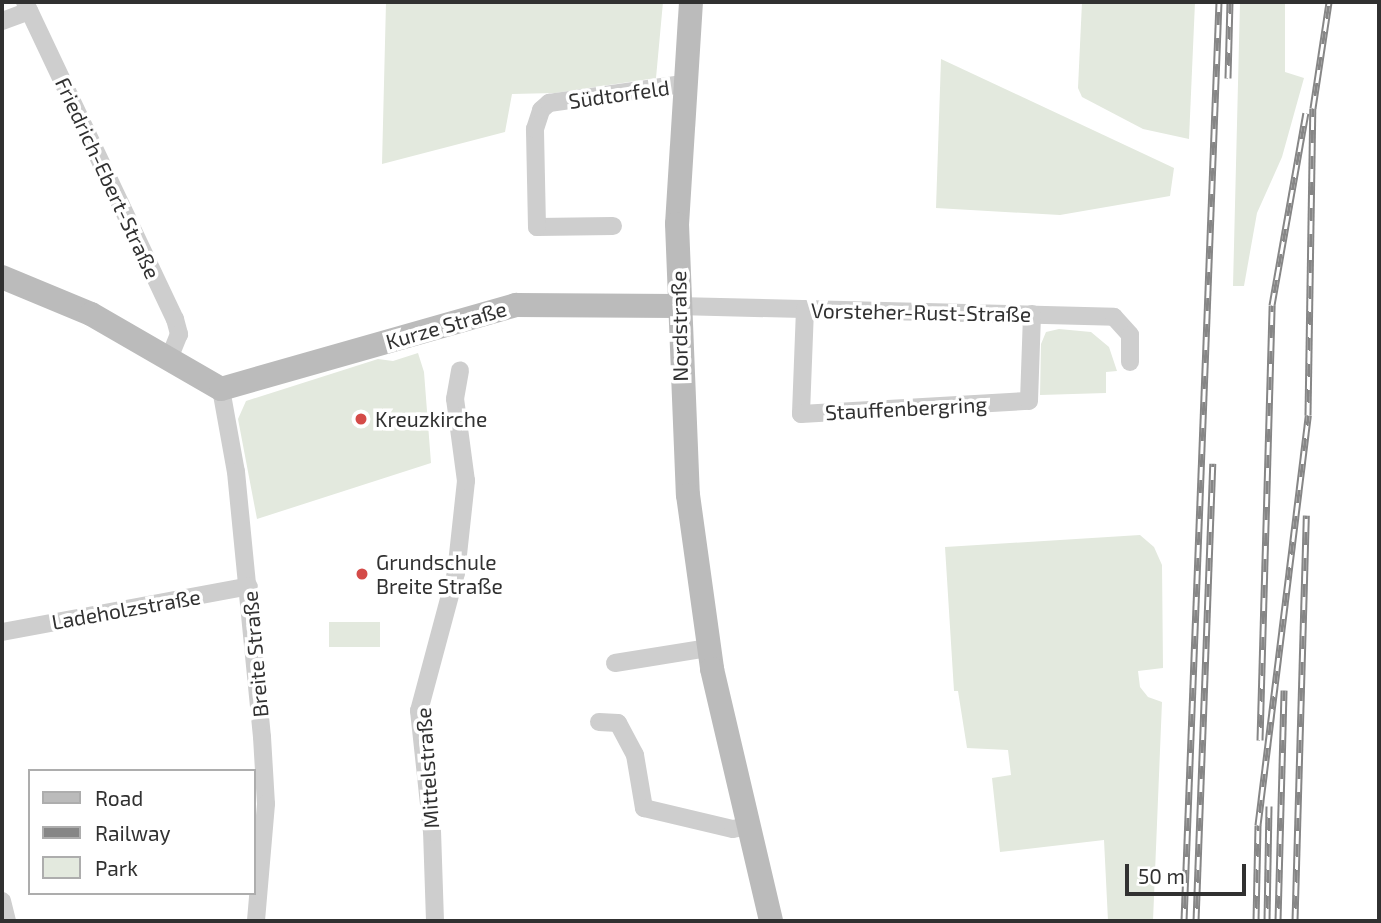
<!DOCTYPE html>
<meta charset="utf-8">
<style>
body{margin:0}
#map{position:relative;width:1381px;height:923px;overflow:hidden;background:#fff;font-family:"Exo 2",sans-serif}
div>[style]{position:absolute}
.green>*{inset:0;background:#e3e9de;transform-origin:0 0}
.street>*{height:18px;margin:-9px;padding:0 9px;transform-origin:9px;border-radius:9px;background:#cecece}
.secondary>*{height:24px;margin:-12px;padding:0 12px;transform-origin:12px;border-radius:12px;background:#bbb}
.rail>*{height:7px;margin-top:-3.5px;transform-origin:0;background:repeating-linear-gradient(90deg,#fff 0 13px,#868686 0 26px);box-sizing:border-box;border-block:2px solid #868686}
.dots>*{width:19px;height:19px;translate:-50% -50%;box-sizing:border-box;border:4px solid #fff;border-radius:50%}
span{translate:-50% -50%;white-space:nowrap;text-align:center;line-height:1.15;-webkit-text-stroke:7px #fff;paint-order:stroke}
.street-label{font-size:21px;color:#313131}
.poi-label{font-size:21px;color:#313131}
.left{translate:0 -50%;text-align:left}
.frame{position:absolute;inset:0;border:4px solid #313131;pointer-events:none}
.legend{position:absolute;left:28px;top:769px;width:228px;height:126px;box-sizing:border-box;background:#fff;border:2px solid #adadad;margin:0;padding:9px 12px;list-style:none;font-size:21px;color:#313131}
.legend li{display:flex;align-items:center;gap:14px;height:35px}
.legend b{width:35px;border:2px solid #adadad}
.scale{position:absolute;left:1125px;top:864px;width:121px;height:32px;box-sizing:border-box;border:4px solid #313131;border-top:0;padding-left:9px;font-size:21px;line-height:24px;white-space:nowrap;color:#313131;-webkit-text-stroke:5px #fff;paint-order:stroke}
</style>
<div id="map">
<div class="green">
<i style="clip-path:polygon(386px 2px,663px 2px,656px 78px,555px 93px,512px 94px,505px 132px,382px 164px)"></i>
<i style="clip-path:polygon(1082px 2px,1195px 2px,1189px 139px,1143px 129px,1082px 97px,1078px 88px)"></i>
<i style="clip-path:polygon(1240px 2px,1285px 2px,1285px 72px,1304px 78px,1282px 157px,1257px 213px,1244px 286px,1233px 286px)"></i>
<i style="clip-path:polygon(941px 59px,1174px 168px,1170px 196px,1060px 215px,936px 208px)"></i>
<i style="clip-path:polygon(1059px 329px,1091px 332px,1109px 347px,1117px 371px,1106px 372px,1106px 393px,1040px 395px,1041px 344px,1046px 332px)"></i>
<i style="clip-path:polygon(418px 353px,424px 372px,431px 463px,257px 519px,238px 419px,246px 401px,378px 359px,393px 361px)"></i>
<i style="clip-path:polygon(1140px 535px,1154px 547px,1162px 565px,1163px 668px,1138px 671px,1140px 687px,1148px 697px,1162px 702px,1153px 921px,1108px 921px,1104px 840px,1000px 852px,992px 778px,1011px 775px,1008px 750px,967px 748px,958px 691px,954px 691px,945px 547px)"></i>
<i style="left:329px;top:622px;width:51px;height:25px"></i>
</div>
<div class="street">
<i style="left:25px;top:2px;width:351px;rotate:64.7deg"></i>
<i style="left:175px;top:319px;width:16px;rotate:75deg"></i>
<i style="left:179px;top:334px;width:24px;rotate:112deg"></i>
<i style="left:2px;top:21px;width:29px;rotate:-20deg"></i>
<i style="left:613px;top:226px;width:76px;rotate:179.2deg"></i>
<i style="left:537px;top:227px;width:98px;rotate:-91.2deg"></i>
<i style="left:535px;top:129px;width:20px;rotate:-72deg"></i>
<i style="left:541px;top:110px;width:11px;rotate:-41deg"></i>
<i style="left:549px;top:103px;width:135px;rotate:-8.1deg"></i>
<i style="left:677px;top:306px;width:437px;rotate:1.4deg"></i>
<i style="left:1114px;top:317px;width:24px;rotate:48deg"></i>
<i style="left:1130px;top:335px;width:27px;rotate:90deg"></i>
<i style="left:805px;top:309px;width:105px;rotate:92.2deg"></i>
<i style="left:801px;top:414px;width:228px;rotate:-3.3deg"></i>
<i style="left:1029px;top:401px;width:87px;rotate:-88deg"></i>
<i style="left:221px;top:389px;width:84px;rotate:79.8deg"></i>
<i style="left:236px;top:472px;width:266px;rotate:84.4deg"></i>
<i style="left:262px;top:737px;width:67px;rotate:86.6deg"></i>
<i style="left:266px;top:804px;width:117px;rotate:94.9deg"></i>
<i style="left:2px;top:632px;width:251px;rotate:-10.5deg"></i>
<i style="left:615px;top:663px;width:95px;rotate:-9.1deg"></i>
<i style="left:599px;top:722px;width:19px;rotate:3deg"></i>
<i style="left:618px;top:723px;width:36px;rotate:62deg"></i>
<i style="left:635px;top:755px;width:54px;rotate:80.4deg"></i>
<i style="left:644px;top:808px;width:91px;rotate:13.3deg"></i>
<i style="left:733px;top:829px;width:14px;rotate:-12deg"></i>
<i style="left:2px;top:901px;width:21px;rotate:76deg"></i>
<i style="left:435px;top:921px;width:89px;rotate:-91.9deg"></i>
<i style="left:432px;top:832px;width:122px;rotate:-96.1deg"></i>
<i style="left:419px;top:711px;width:143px;rotate:-75deg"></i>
<i style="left:456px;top:573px;width:93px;rotate:-83.8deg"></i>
<i style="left:466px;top:481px;width:83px;rotate:-97.6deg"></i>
<i style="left:455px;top:399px;width:29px;rotate:-80deg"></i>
</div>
<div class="secondary">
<i style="left:691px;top:2px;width:222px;rotate:93.6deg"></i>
<i style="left:677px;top:224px;width:271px;rotate:87.7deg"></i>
<i style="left:688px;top:495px;width:176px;rotate:82.1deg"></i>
<i style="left:712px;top:669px;width:259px;rotate:76.8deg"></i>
<i style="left:2px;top:277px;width:96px;rotate:22.6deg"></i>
<i style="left:91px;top:314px;width:150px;rotate:30deg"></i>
<i style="left:221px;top:389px;width:307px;rotate:-15.9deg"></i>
<i style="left:516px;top:305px;width:161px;rotate:0.4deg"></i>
</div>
<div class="rail">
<i style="left:1228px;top:78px;width:76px;rotate:-88.5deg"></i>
<i style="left:1260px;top:740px;width:435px;rotate:-88.4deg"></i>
<i style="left:1272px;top:305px;width:195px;rotate:-80deg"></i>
<i style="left:1184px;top:921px;width:920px;rotate:-87.82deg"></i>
<i style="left:1196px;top:921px;width:458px;rotate:-87.9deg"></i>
<i style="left:1256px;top:921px;width:96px;rotate:-88.8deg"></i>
<i style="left:1258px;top:825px;width:413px;rotate:-83deg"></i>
<i style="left:1308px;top:415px;width:307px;rotate:-89.1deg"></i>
<i style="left:1313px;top:108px;width:107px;rotate:-81.4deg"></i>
<i style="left:1267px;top:921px;width:115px;rotate:-89deg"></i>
<i style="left:1278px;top:921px;width:231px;rotate:-88.5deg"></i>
<i style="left:1295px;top:921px;width:406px;rotate:-88.4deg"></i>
</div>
<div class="dots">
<i style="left:361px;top:419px;background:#d44b48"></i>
<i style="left:362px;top:574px;background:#d44b48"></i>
</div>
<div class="street-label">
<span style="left:619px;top:94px;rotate:-8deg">Südtorfeld</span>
<span style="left:108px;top:178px;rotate:65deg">Friedrich-Ebert-Straße</span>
<span style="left:921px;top:312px;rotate:1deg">Vorsteher-Rust-Straße</span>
<span style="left:446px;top:325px;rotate:-16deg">Kurze Straße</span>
<span style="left:679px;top:326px;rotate:-91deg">Nordstraße</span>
<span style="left:906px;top:408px;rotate:-3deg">Stauffenbergring</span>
<span style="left:126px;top:609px;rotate:-10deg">Ladeholzstraße</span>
<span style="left:255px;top:654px;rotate:-95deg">Breite Straße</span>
<span style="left:427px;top:768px;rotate:-94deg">Mittelstraße</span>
</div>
<div class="poi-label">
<span class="left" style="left:375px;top:419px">Kreuzkirche</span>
<span class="left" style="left:376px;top:574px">Grundschule<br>Breite Straße</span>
</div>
<div class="frame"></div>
<ul class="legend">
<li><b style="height:9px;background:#bbb"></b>Road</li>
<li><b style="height:9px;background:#868686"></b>Railway</li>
<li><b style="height:19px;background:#e3e9de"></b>Park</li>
</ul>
<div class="scale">50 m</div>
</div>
